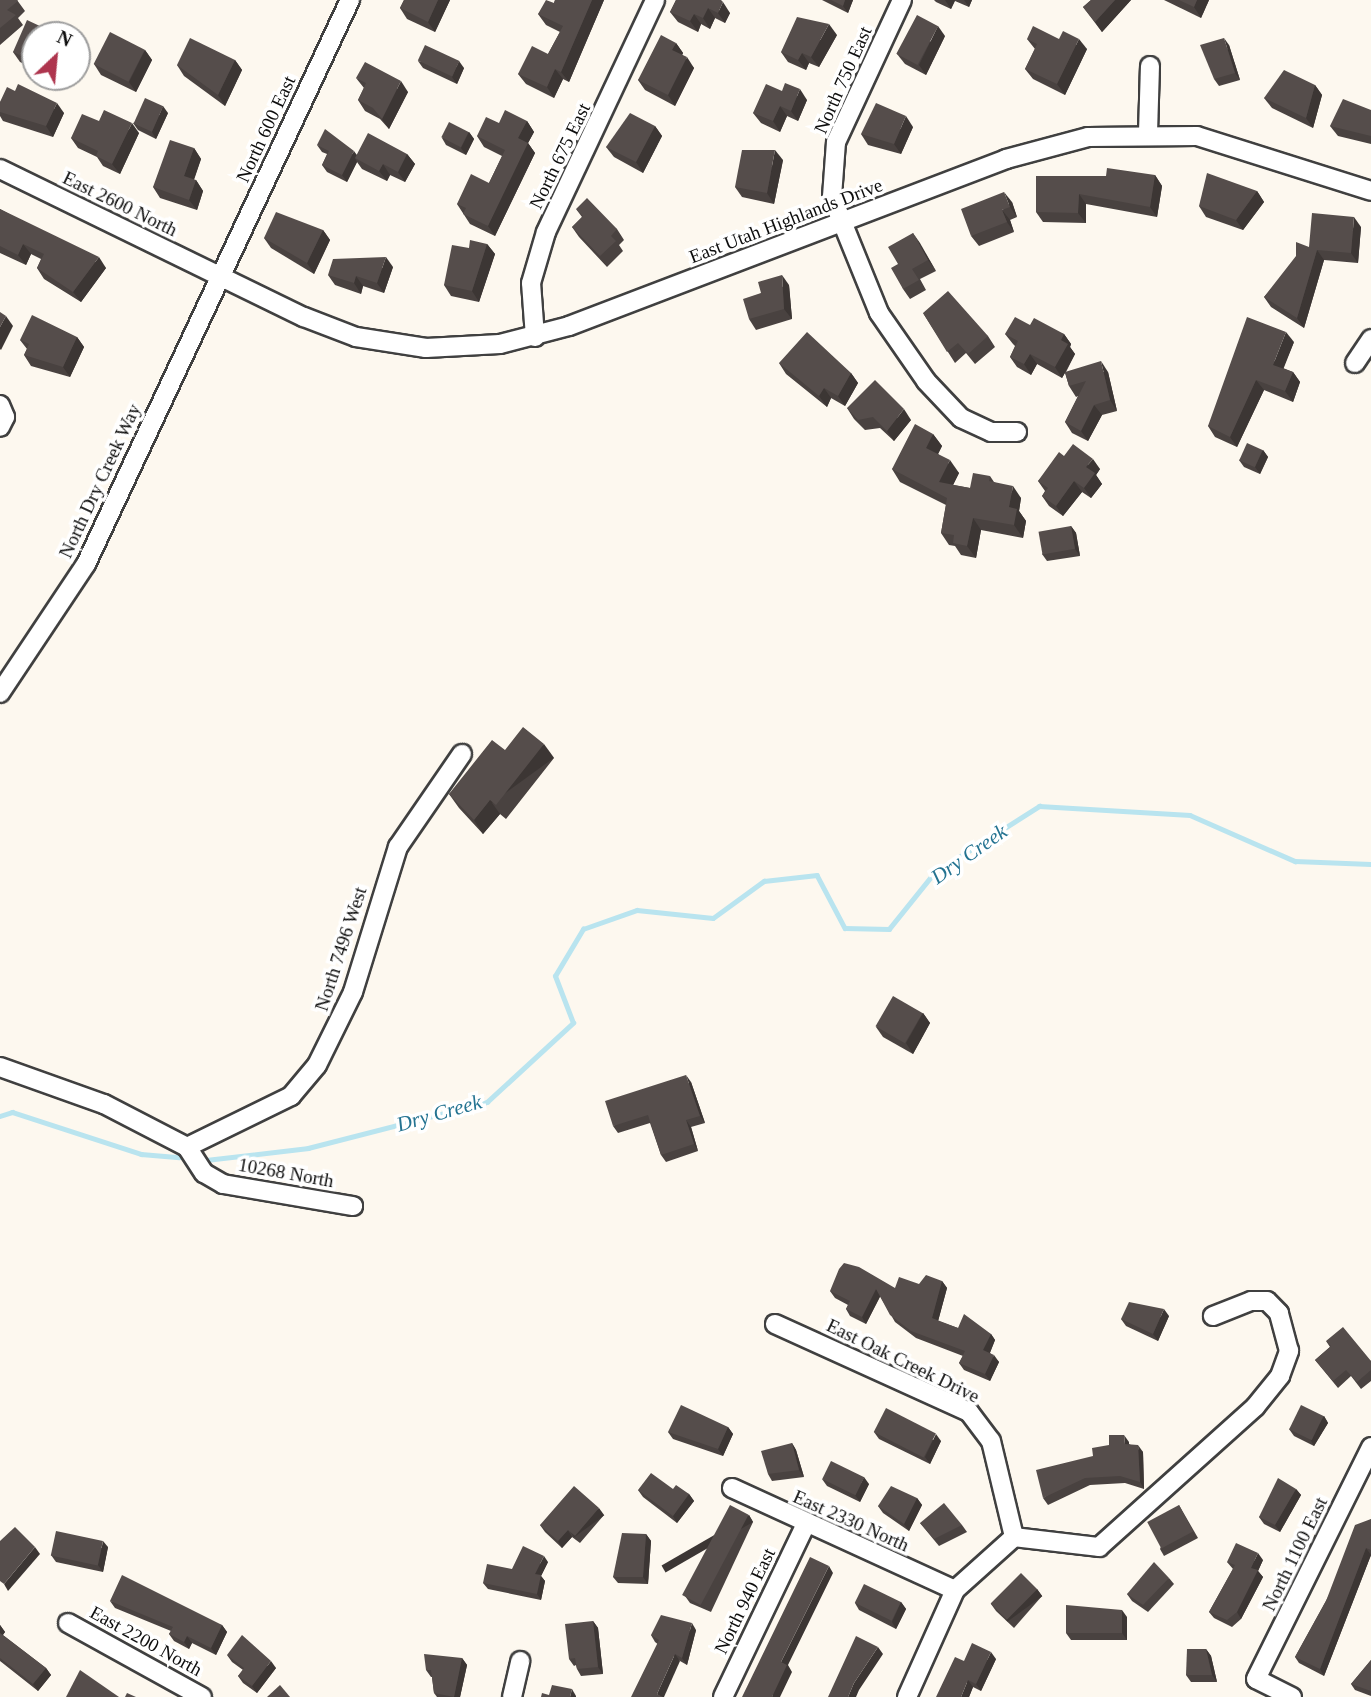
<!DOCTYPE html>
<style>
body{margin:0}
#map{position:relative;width:1371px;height:1697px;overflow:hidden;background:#fdf8ef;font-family:Georgia,serif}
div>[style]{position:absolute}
.stream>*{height:4.5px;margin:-2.25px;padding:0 2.25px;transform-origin:2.25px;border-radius:2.25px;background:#b9e4ef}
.roads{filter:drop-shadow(2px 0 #404040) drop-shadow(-2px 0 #404040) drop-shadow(0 2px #404040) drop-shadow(0 -2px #404040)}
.minor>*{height:18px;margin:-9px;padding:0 9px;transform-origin:9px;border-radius:9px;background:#fff}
.wall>*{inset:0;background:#494240}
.shaded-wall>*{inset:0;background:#3c3634;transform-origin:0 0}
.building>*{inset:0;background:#554d4b;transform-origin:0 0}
span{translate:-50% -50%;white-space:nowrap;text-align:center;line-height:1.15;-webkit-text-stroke:7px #fff;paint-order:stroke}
.street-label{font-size:19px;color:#0d0d0d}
.water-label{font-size:21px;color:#247391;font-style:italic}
.north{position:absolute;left:21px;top:21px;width:70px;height:70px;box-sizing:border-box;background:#fff;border:2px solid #9e9e9e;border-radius:50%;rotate:26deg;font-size:19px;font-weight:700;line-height:28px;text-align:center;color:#0d0d0d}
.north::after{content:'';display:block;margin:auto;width:24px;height:32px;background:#ae354e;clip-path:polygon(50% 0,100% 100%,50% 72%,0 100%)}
</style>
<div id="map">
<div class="stream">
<i style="left:0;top:1116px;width:13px;rotate:-18deg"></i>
<i style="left:12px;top:1112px;width:136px;rotate:18deg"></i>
<i style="left:141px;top:1154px;width:38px;rotate:5deg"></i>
<i style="left:206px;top:1160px;width:103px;rotate:-6.7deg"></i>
<i style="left:308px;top:1148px;width:185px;rotate:-14.4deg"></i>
<i style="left:487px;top:1102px;width:117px;rotate:-42.6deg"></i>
<i style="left:573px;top:1023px;width:50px;rotate:-111deg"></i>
<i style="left:555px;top:976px;width:55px;rotate:-59.2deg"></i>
<i style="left:583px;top:929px;width:57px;rotate:-19.4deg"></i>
<i style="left:637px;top:910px;width:76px;rotate:6deg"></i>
<i style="left:713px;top:918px;width:63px;rotate:-36deg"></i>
<i style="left:764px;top:881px;width:53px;rotate:-6.5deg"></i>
<i style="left:817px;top:875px;width:60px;rotate:62.2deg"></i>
<i style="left:845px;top:928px;width:44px;rotate:1.3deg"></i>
<i style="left:889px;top:929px;width:72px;rotate:-51.2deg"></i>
<i style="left:934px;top:873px;width:125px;rotate:-32.5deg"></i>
<i style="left:1039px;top:806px;width:151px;rotate:3.4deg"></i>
<i style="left:1190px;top:815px;width:115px;rotate:23.7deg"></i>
<i style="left:1295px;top:861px;width:76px;rotate:2.3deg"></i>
</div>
<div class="roads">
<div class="minor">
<i style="left:902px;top:0;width:157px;rotate:114.9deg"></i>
<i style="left:836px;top:142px;width:55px;rotate:94.2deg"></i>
<i style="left:832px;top:197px;width:125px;rotate:67.9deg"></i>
<i style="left:879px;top:313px;width:83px;rotate:55.3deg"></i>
<i style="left:926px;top:381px;width:51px;rotate:46.6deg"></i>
<i style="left:961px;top:418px;width:33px;rotate:25deg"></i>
<i style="left:991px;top:432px;width:26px"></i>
<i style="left:1148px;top:133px;width:67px;rotate:-88.3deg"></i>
<i style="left:0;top:169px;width:338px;rotate:26deg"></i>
<i style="left:304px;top:317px;width:56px;rotate:21deg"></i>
<i style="left:356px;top:337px;width:71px;rotate:8.9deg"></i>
<i style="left:426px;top:348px;width:74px;rotate:-3.1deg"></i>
<i style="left:500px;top:344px;width:71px;rotate:-14.6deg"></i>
<i style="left:569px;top:326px;width:468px;rotate:-20.9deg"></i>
<i style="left:1006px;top:159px;width:85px;rotate:-15deg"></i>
<i style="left:1088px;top:137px;width:109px;rotate:-0.5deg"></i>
<i style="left:1197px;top:136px;width:182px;rotate:17.5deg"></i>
<i style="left:535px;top:337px;width:54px;rotate:-94.2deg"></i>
<i style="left:531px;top:283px;width:53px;rotate:-73.6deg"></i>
<i style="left:546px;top:232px;width:256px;rotate:-64.8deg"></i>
<i style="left:1355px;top:363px;width:29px;rotate:-56deg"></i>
<i style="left:0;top:405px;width:13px;rotate:67deg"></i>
<i style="left:5px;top:417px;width:11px;rotate:117deg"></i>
<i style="left:0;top:693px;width:155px;rotate:-56.3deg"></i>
<i style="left:86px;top:564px;width:623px;rotate:-64.92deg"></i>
<i style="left:0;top:1067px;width:110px;rotate:19.6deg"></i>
<i style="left:104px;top:1104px;width:93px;rotate:27.4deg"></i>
<i style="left:187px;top:1147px;width:116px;rotate:-26.1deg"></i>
<i style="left:291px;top:1096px;width:40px;rotate:-50deg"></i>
<i style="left:317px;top:1065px;width:81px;rotate:-63.7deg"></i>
<i style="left:353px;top:992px;width:152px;rotate:-72.8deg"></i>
<i style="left:398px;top:847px;width:113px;rotate:-55.5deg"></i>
<i style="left:187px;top:1147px;width:31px;rotate:57deg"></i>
<i style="left:204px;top:1173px;width:22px;rotate:30deg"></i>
<i style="left:223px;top:1184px;width:132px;rotate:9.6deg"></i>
<i style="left:775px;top:1324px;width:213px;rotate:24.4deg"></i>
<i style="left:969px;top:1412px;width:36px;rotate:53deg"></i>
<i style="left:991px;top:1441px;width:99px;rotate:76.5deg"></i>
<i style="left:732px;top:1488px;width:245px;rotate:24.6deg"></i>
<i style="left:68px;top:1623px;width:153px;rotate:28.9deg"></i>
<i style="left:512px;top:1697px;width:37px;rotate:-77deg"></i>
<i style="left:723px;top:1697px;width:192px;rotate:-64.4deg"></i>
<i style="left:907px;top:1697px;width:117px;rotate:-65.8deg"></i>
<i style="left:955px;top:1590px;width:79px;rotate:-41.9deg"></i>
<i style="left:1014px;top:1537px;width:86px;rotate:6.7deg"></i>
<i style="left:1099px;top:1547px;width:210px;rotate:-41.9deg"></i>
<i style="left:1255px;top:1407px;width:40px;rotate:-51deg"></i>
<i style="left:1280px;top:1376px;width:27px;rotate:-70deg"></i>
<i style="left:1289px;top:1351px;width:39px;rotate:-105deg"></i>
<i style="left:1279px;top:1313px;width:17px;rotate:-135deg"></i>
<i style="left:1267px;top:1301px;width:16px;rotate:180deg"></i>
<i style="left:1251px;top:1301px;width:41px;rotate:158.5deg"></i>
<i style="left:1292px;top:1697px;width:40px;rotate:-153.4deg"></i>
<i style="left:1256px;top:1679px;width:259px;rotate:-63.6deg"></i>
</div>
</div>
<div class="wall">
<i style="clip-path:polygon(0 0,17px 0,25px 11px,18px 18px,23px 25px,0 45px)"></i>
<i style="clip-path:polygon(404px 0,450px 0,435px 32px,407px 19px,400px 8px)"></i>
<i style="clip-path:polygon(555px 0,604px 0,569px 82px,563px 79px,554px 98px,526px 84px,518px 74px,548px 54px,560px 32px,546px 25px,538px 14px,554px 3px)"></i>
<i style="clip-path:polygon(676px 0,730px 13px,725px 23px,715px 18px,710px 29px,701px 24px,698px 32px,678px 22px,670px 12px)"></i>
<i style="clip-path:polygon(822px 0,853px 0,848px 13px)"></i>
<i style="clip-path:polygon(934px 0,972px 0,969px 7px,955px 1px,951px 9px,936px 2px)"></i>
<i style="clip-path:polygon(1091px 0,1131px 0,1102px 32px,1083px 7px)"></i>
<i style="clip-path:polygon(1164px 0,1209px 0,1201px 18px)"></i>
<i style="clip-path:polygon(35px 35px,35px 69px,20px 62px,13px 52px)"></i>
<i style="clip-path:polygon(837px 35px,819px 67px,809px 63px,806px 70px,788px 62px,781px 52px)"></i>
<i style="clip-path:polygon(945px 36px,926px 75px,905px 64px,897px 54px)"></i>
<i style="clip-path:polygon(1027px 39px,1059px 39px,1087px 49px,1065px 95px,1033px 79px,1025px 69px,1035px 49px)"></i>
<i style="clip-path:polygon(676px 43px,683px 53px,682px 55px,694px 68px,675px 106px,645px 90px,638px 80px)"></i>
<i style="clip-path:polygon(1229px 45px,1240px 80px,1219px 86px,1214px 79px)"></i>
<i style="clip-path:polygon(145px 50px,152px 60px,136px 92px,101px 75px,94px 64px)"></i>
<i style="clip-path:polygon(235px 60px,242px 70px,225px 106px,184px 76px,177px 65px)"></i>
<i style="clip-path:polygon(418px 61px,464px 68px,457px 84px,423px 68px)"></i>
<i style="clip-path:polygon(356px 78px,408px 92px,389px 129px,380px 119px,365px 111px,358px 100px,364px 88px)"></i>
<i style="clip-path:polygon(1315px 85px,1322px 95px,1313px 128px,1272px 108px,1264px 98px)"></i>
<i style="clip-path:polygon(15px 91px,64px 113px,53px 137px,3px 121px,0 116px,0 102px)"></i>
<i style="clip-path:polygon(782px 91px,807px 100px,798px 121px,787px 116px,780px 132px,761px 123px,753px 113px)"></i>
<i style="clip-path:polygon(1371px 110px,1371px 144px,1338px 136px,1330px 126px)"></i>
<i style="clip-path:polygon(168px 113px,156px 139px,138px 130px,133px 123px)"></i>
<i style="clip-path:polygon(99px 121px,139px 133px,120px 174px,103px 166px,97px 157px,78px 148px,71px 138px)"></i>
<i style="clip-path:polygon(527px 121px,534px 132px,528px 143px,535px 153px,495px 236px,470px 224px,457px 204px,489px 183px,502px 156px,484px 147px,477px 136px,499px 123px)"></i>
<i style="clip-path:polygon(655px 126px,662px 136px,643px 173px,614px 157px,606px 147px)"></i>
<i style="clip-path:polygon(913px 127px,901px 154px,868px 145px,861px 134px)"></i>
<i style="clip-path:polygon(469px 132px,474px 139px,466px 155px,446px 145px,442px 138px)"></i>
<i style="clip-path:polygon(317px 145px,357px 155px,407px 154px,415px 164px,405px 182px,390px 175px,387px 181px,362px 169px,357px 162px,347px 182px,327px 172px,322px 165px,327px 154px,322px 152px)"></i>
<i style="clip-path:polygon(194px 148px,201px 159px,194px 180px,196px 180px,203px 191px,197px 210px,160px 198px,153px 187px)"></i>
<i style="clip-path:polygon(783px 160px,774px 204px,742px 197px,735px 187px)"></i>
<i style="clip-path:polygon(1155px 175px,1162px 186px,1157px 217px,1086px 204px,1086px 223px,1043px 222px,1036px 212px,1106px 176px)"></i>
<i style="clip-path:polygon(1257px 191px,1264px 202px,1243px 230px,1206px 217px,1199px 206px)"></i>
<i style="clip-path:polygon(1012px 202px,1017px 217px,1010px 220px,1014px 232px,979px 246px,971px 236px)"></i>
<i style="clip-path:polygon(0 209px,106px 268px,81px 302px,44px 279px,37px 268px,41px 259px,31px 254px,26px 265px,0 253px)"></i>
<i style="clip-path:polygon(576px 209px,617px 229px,624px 240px,619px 245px,623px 251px,607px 267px,579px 237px,572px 227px,582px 217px)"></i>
<i style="clip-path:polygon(1361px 227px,1358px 263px,1324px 260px,1304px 328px,1271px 307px,1264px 297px,1309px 247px)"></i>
<i style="clip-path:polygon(323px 230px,330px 240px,314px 274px,271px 248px,264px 238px)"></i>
<i style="clip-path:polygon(913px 233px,936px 271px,920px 279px,926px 290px,910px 299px,903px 289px,898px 264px)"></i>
<i style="clip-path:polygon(487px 244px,495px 254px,479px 302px,451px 296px,444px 285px,469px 248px)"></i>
<i style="clip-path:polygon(393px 267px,384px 293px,363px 286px,361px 294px,335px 285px,328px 275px)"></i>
<i style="clip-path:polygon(789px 285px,792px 319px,756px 330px,749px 319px,761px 293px)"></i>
<i style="clip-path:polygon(923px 313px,988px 336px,995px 347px,975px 364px,966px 353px,955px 363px)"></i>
<i style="clip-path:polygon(1030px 325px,1064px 334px,1071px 344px,1070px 347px,1075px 354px,1066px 372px,1108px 372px,1117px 411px,1102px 415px,1088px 441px,1072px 433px,1065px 422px,1078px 396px,1076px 397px,1069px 386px,1065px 373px,1062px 378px,1037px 364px,1031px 375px,1017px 367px,1010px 357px,1015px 346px,1013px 344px,1005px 334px)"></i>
<i style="clip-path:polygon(77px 337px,84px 347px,70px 377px,31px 366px,24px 355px,27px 349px,20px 340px)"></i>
<i style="clip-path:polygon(1294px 342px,1283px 368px,1293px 372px,1300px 382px,1293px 402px,1264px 390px,1237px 447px,1215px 437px,1208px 426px)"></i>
<i style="clip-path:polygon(779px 363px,851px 373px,858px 383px,845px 406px,831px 398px,827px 407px,786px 374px)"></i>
<i style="clip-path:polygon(847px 408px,911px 420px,894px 441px,880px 428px,865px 430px,854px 419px)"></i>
<i style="clip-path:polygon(933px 434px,942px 446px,938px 454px,959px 473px,953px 485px,970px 488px,990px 476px,994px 482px,1021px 498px,1019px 511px,1026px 521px,1023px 538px,981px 530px,976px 558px,961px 555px,955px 546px,949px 545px,941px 533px,946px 505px,900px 482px,892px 469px)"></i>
<i style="clip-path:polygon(1263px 450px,1268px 457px,1260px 474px,1244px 467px,1239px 460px)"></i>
<i style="clip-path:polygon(1064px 456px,1100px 469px,1096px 475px,1102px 484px,1091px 498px,1082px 492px,1063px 516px,1049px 506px,1042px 496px,1045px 491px,1038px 481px)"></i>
<i style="clip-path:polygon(1071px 526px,1076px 533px,1080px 556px,1047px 561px,1042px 554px)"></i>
<i style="clip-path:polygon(505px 750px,554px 758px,506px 819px,500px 814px,483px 834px,459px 808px,449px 794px)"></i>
<i style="clip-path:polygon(923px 1013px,930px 1023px,913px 1054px,883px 1037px,876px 1027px)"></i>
<i style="clip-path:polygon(691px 1082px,705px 1123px,691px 1127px,698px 1151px,666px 1162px,661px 1155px,650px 1123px,618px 1133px,613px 1126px)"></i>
<i style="clip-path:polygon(942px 1281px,947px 1288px,938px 1321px,958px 1328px,991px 1334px,995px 1340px,990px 1353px,999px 1362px,990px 1381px,964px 1370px,959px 1363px,963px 1356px,916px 1338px,895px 1322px,880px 1296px,866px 1324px,850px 1316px,846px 1309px,848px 1305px,835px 1298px,830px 1291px,895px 1288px)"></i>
<i style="clip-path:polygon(1169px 1316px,1158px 1341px,1126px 1326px,1121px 1319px)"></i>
<i style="clip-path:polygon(1326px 1341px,1371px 1361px,1371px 1381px,1361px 1389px,1351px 1376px,1338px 1388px,1315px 1360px,1330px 1347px)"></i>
<i style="clip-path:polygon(1324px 1416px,1328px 1423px,1314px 1446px,1294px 1436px,1289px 1429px)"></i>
<i style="clip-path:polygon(728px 1427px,733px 1434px,723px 1456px,673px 1439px,668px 1432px)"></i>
<i style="clip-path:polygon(874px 1432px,941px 1441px,930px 1464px,879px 1439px)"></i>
<i style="clip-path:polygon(1129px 1442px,1129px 1444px,1143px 1452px,1144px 1489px,1125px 1483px,1090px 1485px,1048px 1505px,1043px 1498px)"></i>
<i style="clip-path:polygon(792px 1443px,796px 1450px,804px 1477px,772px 1481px,768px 1474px)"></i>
<i style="clip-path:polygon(822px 1479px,869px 1484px,860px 1502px,827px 1486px)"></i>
<i style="clip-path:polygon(673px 1489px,689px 1494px,694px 1501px,677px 1523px,643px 1497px,638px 1490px)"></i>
<i style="clip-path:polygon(1296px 1489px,1301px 1495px,1280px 1532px,1264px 1524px,1259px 1517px)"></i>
<i style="clip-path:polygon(917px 1498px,922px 1505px,909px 1531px,883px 1513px,878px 1506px)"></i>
<i style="clip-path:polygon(1179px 1505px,1198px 1538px,1164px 1556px,1160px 1549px)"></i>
<i style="clip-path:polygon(604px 1515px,580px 1543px,572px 1537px,562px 1548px,545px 1532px,540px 1525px)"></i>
<i style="clip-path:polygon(749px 1515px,753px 1522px,711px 1612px,690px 1603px,685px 1596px)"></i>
<i style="clip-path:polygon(1371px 1519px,1371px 1555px,1324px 1676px,1299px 1663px,1295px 1657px)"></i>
<i style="clip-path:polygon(920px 1523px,962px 1525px,967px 1532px,939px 1546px)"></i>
<i style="clip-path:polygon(646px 1534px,651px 1541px,648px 1584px,618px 1583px,613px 1577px)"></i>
<i style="clip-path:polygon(108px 1547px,103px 1572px,56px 1562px,51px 1555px)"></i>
<i style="clip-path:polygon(1263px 1560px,1258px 1571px,1263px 1577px,1241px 1619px,1232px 1627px,1214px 1618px,1209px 1612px,1233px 1569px,1227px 1562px)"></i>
<i style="clip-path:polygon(548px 1562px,541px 1576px,545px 1581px,541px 1600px,488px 1589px,483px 1583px,512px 1569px)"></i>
<i style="clip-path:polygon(1169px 1578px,1174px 1584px,1148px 1612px,1132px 1601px,1127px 1594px)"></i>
<i style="clip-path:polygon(1037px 1589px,1042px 1596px,1014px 1628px,996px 1611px,991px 1604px)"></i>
<i style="clip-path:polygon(110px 1601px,222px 1625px,227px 1632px,216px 1655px,192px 1643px,189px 1649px,174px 1641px,169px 1634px,171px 1631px,115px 1608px)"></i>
<i style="clip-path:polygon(901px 1602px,906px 1609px,896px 1629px,859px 1610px,855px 1603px)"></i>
<i style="clip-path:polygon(1127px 1617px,1127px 1640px,1071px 1640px,1066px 1633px)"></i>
<i style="clip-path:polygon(593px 1621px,598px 1628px,603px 1674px,581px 1676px,577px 1669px,576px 1665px,574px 1666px,569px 1659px)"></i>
<i style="clip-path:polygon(0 1625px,5px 1632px,3px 1635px,46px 1668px,51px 1675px,38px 1691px,0 1661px)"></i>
<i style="clip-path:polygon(696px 1630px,687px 1665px,680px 1661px,655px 1642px,651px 1635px)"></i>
<i style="clip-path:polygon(1206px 1649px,1211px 1656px,1217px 1682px,1191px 1682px,1186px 1675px)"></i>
<i style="clip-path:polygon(227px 1655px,276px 1668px,257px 1693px,243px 1683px,238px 1676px,243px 1670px,232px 1662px)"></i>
<i style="clip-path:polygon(462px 1658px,467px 1665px,460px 1697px,437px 1697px,434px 1693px,432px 1677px,431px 1677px,426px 1670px)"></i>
<i style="clip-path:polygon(996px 1659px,981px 1691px,973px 1687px,969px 1697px,964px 1661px)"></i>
<i style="clip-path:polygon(1371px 1660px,1371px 1696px,1355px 1690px,1351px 1684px)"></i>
</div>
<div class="shaded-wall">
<i style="clip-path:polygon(438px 0,450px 0,435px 32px,428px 22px)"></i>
<i style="clip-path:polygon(592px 0,604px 0,569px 82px,561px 72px)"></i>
<i style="clip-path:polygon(845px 0,853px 0,848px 13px,843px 6px)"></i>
<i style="clip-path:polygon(945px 0,955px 0,951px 9px)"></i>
<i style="clip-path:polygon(964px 0,972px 0,969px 7px)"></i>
<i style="clip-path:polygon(1115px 0,1131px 0,1102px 32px,1095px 22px)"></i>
<i style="clip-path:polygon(1197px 0,1209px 0,1201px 18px,1194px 7px)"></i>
<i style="clip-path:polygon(723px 2px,730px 13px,725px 23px,718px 13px)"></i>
<i style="clip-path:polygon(708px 8px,715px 18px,710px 29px,703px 18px)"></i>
<i style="clip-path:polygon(694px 14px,701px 24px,698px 32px,690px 21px)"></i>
<i style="clip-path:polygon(829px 24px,837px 35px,819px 67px,811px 57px)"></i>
<i style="clip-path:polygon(938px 26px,945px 36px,926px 75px,919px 65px)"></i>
<i style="clip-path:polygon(1224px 38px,1229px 45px,1240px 80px,1235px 73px)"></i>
<i style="clip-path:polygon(1079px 39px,1087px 49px,1065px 95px,1057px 84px)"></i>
<i style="clip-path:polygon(676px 43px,683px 53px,680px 60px,672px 50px)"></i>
<i style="clip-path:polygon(145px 50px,152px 60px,136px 92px,129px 82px)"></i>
<i style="clip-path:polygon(802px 53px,809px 63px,806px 70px,798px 60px)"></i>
<i style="clip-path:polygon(687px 57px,694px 68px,675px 106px,668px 95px)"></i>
<i style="clip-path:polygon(235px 60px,242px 70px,225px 106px,218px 95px)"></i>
<i style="clip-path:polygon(459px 61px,464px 68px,457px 84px,452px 77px)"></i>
<i style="clip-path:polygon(555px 69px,563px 79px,554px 98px,547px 87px)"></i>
<i style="clip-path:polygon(401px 81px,408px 92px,389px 129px,382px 119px)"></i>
<i style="clip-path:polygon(1315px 85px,1322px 95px,1313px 128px,1306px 118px)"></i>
<i style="clip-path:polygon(800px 89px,807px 100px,798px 121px,791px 111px)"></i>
<i style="clip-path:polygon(57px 103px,64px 113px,53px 137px,46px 126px)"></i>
<i style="clip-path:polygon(163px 106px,168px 113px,156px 139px,152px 132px)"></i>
<i style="clip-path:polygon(780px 106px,787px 116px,780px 132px,773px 121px)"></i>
<i style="clip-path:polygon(906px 116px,913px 127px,901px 154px,894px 144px)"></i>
<i style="clip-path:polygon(527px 121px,534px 132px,528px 143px,535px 153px,495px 236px,488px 226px,518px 138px)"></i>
<i style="clip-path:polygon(132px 123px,139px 133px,120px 174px,112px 164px)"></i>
<i style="clip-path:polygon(655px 126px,662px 136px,643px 173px,636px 162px)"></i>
<i style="clip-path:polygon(469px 132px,474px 139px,466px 155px,461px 148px)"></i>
<i style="clip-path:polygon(194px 148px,201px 159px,191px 187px,184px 176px)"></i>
<i style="clip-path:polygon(775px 150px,783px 160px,774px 204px,767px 193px)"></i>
<i style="clip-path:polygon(354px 151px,359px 158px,355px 158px,357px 162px,347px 182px,342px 175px)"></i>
<i style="clip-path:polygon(407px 154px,415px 164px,405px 182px,398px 172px)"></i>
<i style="clip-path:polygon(383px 164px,390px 175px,387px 181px,379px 171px)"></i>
<i style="clip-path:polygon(1155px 175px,1162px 186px,1157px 217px,1150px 207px)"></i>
<i style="clip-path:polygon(196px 180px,203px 191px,197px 210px,189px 200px)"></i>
<i style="clip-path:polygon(1257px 191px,1264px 202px,1243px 230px,1236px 220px)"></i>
<i style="clip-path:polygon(1004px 192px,1012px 202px,1017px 217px,1010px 207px)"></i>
<i style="clip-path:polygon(1079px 194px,1086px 204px,1086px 223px,1078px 213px)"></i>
<i style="clip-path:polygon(1002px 210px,1010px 220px,1014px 232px,1007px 222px)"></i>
<i style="clip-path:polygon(1354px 217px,1361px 227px,1358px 263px,1351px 253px)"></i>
<i style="clip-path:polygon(323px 230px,330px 240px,314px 274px,307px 263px)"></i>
<i style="clip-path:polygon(913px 233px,920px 243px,936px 271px,928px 260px)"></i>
<i style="clip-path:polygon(23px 244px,31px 254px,26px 265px,18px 255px)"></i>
<i style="clip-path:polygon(487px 244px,495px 254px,479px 302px,472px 291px)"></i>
<i style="clip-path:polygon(1317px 250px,1324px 260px,1304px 328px,1297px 318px)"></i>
<i style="clip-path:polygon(99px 257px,106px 268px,81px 302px,73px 292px)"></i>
<i style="clip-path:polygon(386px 257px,393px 267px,384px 293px,377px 283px)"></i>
<i style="clip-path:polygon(782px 275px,789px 285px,792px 319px,784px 309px)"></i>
<i style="clip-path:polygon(356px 276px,363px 286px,361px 294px,354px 283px)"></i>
<i style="clip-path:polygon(6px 316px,13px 326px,1px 350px,0 349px,0 327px)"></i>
<i style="clip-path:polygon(1286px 332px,1294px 342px,1281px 375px,1273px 365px)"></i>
<i style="clip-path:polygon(1064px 334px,1071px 344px,1070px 347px,1075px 354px,1062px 378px,1055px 367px,1061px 340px)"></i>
<i style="clip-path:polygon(77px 337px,84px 347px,70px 377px,63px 367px)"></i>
<i style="clip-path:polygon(1030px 354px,1037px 364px,1031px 375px,1024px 364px)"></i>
<i style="clip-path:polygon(1101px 361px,1108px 372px,1117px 411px,1110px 400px)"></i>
<i style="clip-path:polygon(1293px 372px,1300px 382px,1293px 402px,1285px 391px)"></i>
<i style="clip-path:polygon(851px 373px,858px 383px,845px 406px,838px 396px)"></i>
<i style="clip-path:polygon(1256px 380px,1264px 390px,1237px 447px,1230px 437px)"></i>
<i style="clip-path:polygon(824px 388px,831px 398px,827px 407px,819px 396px)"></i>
<i style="clip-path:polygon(1094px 405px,1102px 415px,1088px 441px,1081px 431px)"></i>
<i style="clip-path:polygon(904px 409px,911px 420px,894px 441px,887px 431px)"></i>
<i style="clip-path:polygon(933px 434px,942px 446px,935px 460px,926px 448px)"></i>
<i style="clip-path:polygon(1263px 450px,1268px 457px,1260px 474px,1255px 467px)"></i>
<i style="clip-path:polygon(1093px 459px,1100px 469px,1096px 475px,1102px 484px,1091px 498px,1084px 488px,1086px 467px)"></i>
<i style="clip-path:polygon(950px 460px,959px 473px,948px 495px,939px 482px)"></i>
<i style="clip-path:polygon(1074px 481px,1082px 492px,1063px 516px,1056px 506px)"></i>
<i style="clip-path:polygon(1013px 486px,1021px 498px,1019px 511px,1026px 521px,1023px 538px,1014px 525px,1009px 507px)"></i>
<i style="clip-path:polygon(973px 518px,981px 530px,976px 558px,967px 546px)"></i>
<i style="clip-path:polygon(1071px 526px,1076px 533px,1080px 556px,1075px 549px)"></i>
<i style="left:544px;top:744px;width:17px;height:78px;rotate:54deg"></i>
<i style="clip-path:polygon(490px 800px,500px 814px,483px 834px,474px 820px)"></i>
<i style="clip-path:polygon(923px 1013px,930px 1023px,913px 1054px,906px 1043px)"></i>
<i style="clip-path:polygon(686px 1075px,691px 1082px,705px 1123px,700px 1116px)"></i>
<i style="clip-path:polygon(686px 1120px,691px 1127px,698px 1151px,694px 1144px)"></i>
<i style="clip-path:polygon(942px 1281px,947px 1288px,937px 1325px,932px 1318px)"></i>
<i style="clip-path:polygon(876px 1289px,881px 1295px,866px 1324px,862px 1317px)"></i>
<i style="clip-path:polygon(1164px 1309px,1169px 1316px,1158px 1341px,1153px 1334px)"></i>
<i style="clip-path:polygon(991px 1334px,995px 1340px,988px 1357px,983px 1350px)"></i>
<i style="clip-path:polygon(994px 1355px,999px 1362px,990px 1381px,985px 1374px)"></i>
<i style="clip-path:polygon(1324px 1416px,1328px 1423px,1314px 1446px,1310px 1439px)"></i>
<i style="clip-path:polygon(728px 1427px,733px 1434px,723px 1456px,718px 1449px)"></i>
<i style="clip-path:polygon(936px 1434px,941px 1441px,930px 1464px,925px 1457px)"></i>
<i style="clip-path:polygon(1124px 1435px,1129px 1442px,1129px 1451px,1125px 1444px)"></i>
<i style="clip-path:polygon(792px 1443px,796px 1450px,804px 1477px,799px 1470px)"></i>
<i style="clip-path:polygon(1138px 1445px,1143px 1452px,1144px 1489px,1140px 1482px)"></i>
<i style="clip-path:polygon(864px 1477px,869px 1484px,860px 1502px,855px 1495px)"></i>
<i style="clip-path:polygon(1296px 1489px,1301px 1495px,1280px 1532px,1275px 1525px)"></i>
<i style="clip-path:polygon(689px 1494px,694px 1501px,677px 1523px,673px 1516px)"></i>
<i style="clip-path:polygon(917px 1498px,922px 1505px,909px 1531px,904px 1524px)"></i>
<i style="left:599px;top:1508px;width:9px;height:37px;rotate:54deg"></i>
<i style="left:749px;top:1515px;width:8px;height:101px;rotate:60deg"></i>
<i style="clip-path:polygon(568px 1530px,572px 1537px,562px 1548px,558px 1541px)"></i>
<i style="clip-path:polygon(646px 1534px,651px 1541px,648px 1584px,643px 1577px)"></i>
<i style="clip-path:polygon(103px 1541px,108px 1547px,103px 1572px,98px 1565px)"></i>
<i style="clip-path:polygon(35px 1547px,40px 1554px,8px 1591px,4px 1584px)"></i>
<i style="clip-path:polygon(1366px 1548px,1371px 1555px,1324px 1676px,1320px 1669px)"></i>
<i style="clip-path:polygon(1258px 1553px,1263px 1560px,1258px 1571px,1263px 1577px,1241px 1619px,1237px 1612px,1251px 1568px)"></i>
<i style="clip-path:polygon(544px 1556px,548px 1562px,541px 1576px,545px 1581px,541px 1600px,537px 1594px,535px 1574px)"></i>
<i style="clip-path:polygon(829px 1566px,833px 1573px,788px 1665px,792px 1672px,780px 1697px,772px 1697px,781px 1662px)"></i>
<i style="left:1037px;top:1589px;width:9px;height:43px;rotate:54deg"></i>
<i style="clip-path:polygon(901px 1602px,906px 1609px,896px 1629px,892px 1622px)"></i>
<i style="clip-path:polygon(1122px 1610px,1127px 1617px,1127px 1640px,1122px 1633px)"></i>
<i style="clip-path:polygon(593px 1621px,598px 1628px,603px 1674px,598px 1667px)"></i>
<i style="clip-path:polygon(692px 1623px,696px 1630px,687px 1665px,682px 1658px)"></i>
<i style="clip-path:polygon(0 1625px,5px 1632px,1px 1637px,0 1636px)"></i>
<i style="clip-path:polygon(222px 1625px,227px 1632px,216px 1655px,211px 1648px)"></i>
<i style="clip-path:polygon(187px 1636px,192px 1643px,189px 1649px,184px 1642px)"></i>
<i style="clip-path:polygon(878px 1647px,883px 1654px,859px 1690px,856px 1697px,848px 1697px,854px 1683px)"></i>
<i style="clip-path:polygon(1206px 1649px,1211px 1656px,1217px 1682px,1212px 1675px)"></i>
<i style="clip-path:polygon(991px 1652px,996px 1659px,981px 1691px,976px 1684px)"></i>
<i style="clip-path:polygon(675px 1654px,680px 1661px,664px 1697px,660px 1697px,657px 1694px)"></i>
<i style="clip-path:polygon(462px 1658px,467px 1665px,460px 1697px,454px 1697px)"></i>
<i style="clip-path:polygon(271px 1661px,276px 1668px,257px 1693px,252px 1686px)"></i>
<i style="clip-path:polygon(46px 1668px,51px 1675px,38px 1691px,33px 1684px)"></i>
<i style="clip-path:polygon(968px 1680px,973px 1687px,969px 1697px,961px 1697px)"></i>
<i style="clip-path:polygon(572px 1689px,576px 1696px,576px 1697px,570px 1697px)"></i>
</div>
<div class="building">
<i style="clip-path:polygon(0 0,17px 0,18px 1px,7px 10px,16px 15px,0 28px)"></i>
<i style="clip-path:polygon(404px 0,438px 0,428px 22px,400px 8px)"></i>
<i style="clip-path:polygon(546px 0,554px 3px,555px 0,592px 0,561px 72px,555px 69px,547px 87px,518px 74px,532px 46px,548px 54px,563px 26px,538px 14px)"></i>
<i style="clip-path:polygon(676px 0,721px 0,723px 2px,718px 13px,708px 8px,703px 18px,694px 14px,690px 21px,670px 12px)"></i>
<i style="clip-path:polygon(831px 0,845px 0,843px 6px)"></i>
<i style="clip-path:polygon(1091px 0,1115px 0,1095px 22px,1083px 7px)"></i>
<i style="clip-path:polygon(1179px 0,1197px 0,1194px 7px)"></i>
<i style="left:917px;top:15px;width:24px;height:44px;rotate:28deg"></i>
<i style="clip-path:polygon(797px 17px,829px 24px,811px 57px,802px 53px,798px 60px,781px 52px)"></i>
<i style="clip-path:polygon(27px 20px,59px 35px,35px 35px,35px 62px,13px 52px)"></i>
<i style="clip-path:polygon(1033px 26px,1059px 39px,1063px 31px,1079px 39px,1057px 84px,1025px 69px,1037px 44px,1027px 39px)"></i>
<i style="left:110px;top:32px;width:39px;height:36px;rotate:27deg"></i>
<i style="clip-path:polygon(661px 35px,676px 43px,672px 50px,687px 57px,668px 95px,638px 80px)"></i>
<i style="clip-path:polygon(190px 38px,235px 60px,218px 95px,177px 65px)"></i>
<i style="clip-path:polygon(1224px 38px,1235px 73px,1214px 79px,1200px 45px)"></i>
<i style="left:425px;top:45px;width:38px;height:17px;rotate:25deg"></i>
<i style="clip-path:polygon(365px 62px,401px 81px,382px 119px,373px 108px,358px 100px,366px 83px,356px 78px)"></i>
<i style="clip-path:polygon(1284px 70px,1315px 85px,1306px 118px,1264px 98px)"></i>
<i style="clip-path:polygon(785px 83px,800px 89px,791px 111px,780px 106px,773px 121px,753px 113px,766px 84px,782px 91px)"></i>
<i style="clip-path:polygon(18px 84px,57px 103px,46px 126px,0 112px,0 102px,7px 87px,15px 91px)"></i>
<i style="left:145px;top:98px;width:20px;height:28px;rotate:24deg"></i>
<i style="clip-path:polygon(1343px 99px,1371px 110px,1371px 136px,1330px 126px)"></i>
<i style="clip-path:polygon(876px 103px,906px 116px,894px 144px,861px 134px)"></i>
<i style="clip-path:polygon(104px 110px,132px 123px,112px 164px,96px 156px,98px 151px,71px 138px,82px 114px,99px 121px)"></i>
<i style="clip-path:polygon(505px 110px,527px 121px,518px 138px,528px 143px,488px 226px,463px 214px,466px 208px,457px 204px,471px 174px,489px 183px,505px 150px,477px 136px,486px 117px,499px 123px)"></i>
<i style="clip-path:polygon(630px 113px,655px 126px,636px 162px,606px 147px)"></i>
<i style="left:449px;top:122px;width:22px;height:17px;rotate:27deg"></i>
<i style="clip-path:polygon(325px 129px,354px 151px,342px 175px,322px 165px,329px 151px,317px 145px)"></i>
<i style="clip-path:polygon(368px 133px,407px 154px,398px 172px,383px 164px,379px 171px,355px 158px)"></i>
<i style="clip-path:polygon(170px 140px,194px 148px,184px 176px,196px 180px,189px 200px,153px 187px)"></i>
<i style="clip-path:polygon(742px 150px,775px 150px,767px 193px,735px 187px)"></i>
<i style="clip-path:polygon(1107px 168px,1155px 175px,1150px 207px,1079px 194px,1078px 213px,1036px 212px,1036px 176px,1106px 176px)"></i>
<i style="clip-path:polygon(1207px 173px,1257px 191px,1236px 220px,1199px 206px)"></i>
<i style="clip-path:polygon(1004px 192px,1010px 207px,1002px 210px,1007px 222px,971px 236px,961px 209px)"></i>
<i style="clip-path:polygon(587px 198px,617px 229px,611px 236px,616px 241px,600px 256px,572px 227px,583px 216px,576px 209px)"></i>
<i style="clip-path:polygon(0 209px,99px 257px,73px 292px,37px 268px,44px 254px,23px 244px,18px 255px,0 246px)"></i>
<i style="clip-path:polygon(276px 212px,323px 230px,307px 263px,264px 238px)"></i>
<i style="clip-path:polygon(1312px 213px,1354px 217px,1351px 253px,1317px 250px,1297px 318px,1264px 297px,1296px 256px,1296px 242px,1309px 247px)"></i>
<i style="clip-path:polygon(913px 233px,928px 260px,912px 269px,919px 280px,903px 289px,891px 268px,898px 264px,888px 247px)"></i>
<i style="clip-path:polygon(470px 240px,487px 244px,472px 291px,444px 285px,452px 245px,469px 248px)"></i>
<i style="clip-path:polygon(386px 257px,377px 283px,356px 276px,354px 283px,328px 275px,333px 259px)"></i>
<i style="clip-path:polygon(782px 275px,784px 309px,749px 319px,743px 299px,761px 293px,758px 282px)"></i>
<i style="clip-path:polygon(948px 291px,988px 336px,968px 354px,958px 343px,947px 352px,923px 313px)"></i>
<i style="clip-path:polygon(0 312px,6px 316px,0 327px)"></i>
<i style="clip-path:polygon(32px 315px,77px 337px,63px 367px,24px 355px,29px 344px,20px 340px)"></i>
<i style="clip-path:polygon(1015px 317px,1030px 325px,1034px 318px,1064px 334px,1061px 340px,1068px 344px,1055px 367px,1030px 354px,1024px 364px,1010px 357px,1018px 341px,1005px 334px)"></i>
<i style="clip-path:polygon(1247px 317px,1286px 332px,1273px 365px,1293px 372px,1285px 391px,1256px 380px,1230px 437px,1208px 426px)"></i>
<i style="clip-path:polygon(807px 332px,851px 373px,838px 396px,824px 388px,819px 396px,779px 363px)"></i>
<i style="clip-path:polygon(1101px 361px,1110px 400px,1094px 405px,1081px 431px,1065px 422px,1086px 381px,1069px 386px,1065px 372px)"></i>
<i style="clip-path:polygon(875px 380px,904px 409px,887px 431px,873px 417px,858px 420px,847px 408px)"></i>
<i style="clip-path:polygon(915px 424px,933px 434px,926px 448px,950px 460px,939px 482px,970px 488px,973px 473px,990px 476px,989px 481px,1013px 486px,1009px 507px,1017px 509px,1014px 525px,973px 518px,967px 546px,953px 543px,954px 535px,941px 533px,947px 498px,892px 469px)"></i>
<i style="left:1247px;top:443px;width:17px;height:19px;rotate:24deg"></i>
<i style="clip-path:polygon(1073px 444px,1093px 459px,1086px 467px,1095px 473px,1084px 488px,1074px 481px,1056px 506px,1042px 496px,1048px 488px,1038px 481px,1059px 452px,1064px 456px)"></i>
<i style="left:1071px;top:526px;width:23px;height:33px;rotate:80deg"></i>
<i style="clip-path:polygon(523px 727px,544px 744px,496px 805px,490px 800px,474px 820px,449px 794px,492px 740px,505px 750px)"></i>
<i style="left:893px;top:996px;width:34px;height:35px;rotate:30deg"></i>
<i style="clip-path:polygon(686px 1075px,700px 1116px,686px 1120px,694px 1144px,661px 1155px,648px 1115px,613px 1126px,605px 1101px)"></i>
<i style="clip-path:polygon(844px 1263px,859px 1267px,895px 1288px,899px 1277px,919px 1284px,926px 1275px,942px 1281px,932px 1318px,958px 1328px,964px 1314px,991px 1334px,983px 1350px,994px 1355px,985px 1374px,959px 1363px,965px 1351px,911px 1331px,890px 1315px,876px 1289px,862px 1317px,846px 1309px,850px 1301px,830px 1291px,839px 1269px)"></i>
<i style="clip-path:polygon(1129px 1302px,1164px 1309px,1153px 1334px,1121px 1319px)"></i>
<i style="clip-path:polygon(1343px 1327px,1371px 1361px,1371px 1370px,1357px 1382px,1346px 1370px,1333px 1381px,1315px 1360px,1331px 1346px,1326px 1341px)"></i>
<i style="clip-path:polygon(681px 1405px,728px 1427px,718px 1449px,668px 1432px)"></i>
<i style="left:1301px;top:1405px;width:25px;height:27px;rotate:26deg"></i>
<i style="left:886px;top:1408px;width:56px;height:27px;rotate:27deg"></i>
<i style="clip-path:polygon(1109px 1435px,1124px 1435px,1125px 1444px,1138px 1445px,1140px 1482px,1120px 1476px,1085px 1478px,1043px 1498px,1036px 1470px,1093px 1456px,1092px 1448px,1109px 1445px)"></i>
<i style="clip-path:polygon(792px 1443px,799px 1470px,768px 1474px,761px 1451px)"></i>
<i style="left:831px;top:1461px;width:37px;height:20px;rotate:26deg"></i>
<i style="clip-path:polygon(651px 1473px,673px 1489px,676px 1485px,689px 1494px,673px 1516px,638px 1490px)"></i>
<i style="clip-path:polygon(1278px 1478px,1296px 1489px,1275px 1525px,1259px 1517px)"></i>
<i style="clip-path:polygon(574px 1486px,599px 1508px,575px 1536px,568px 1530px,558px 1541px,540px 1525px)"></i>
<i style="clip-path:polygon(891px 1486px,917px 1498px,904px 1524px,878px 1506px)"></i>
<i style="clip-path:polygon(944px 1503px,962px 1525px,934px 1539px,920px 1523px)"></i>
<i style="left:730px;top:1505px;width:21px;height:102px;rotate:28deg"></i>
<i style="left:1179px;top:1505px;width:30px;height:36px;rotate:62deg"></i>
<i style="clip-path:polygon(1371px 1519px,1371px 1550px,1366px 1548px,1320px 1669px,1295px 1657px,1326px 1601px,1355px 1525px)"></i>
<i style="clip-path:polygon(15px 1527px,35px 1547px,4px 1584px,0 1581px,0 1541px)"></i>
<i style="left:56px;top:1531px;width:48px;height:25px;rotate:12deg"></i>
<i style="clip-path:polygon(622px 1533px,646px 1534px,643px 1577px,613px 1577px)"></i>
<i style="clip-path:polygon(1236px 1543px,1258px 1553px,1251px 1568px,1258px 1570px,1237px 1612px,1227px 1620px,1209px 1612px,1235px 1565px,1227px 1562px)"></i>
<i style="clip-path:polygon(523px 1546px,544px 1556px,535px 1574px,541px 1575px,537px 1594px,483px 1583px,487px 1564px,512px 1569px)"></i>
<i style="clip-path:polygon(810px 1557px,829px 1566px,781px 1662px,787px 1665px,772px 1697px,742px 1697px)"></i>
<i style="clip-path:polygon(1154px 1562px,1169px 1578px,1143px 1605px,1127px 1594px)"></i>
<i style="left:1021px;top:1573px;width:23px;height:43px;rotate:45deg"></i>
<i style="clip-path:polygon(122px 1575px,222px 1625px,211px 1648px,187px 1636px,184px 1642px,169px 1634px,173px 1627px,110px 1601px)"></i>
<i style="left:864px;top:1584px;width:41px;height:21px;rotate:26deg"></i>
<i style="clip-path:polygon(1066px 1605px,1122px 1610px,1122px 1633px,1066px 1633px)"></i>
<i style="clip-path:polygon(661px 1615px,692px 1623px,682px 1658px,675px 1654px,657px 1694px,663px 1697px,631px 1697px,659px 1640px,651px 1635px)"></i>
<i style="clip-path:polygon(593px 1621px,598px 1667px,577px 1669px,575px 1658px,569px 1659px,565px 1624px)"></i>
<i style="clip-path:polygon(0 1633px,46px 1668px,33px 1684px,0 1658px)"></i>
<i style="clip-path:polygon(242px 1635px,271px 1661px,252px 1686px,238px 1676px,244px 1668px,227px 1655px)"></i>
<i style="clip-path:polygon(856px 1636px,878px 1647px,854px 1683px,848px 1697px,828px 1697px)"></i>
<i style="clip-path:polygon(972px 1643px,991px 1652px,976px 1684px,968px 1680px,961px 1697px,936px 1697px,955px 1657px,964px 1661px)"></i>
<i style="clip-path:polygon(1187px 1649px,1206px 1649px,1212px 1675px,1186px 1675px)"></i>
<i style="clip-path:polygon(424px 1654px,462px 1658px,454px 1697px,434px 1693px,431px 1670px,426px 1670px)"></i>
<i style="clip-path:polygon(1371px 1660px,1371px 1691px,1351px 1684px)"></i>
<i style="clip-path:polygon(80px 1670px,119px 1697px,66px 1697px)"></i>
<i style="clip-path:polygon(280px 1685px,290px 1697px,267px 1697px)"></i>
<i style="clip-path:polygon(552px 1685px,572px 1689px,570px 1697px,541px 1697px,542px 1693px,549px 1695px)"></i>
<i style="clip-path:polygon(127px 1693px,136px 1697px,125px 1697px)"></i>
</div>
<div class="street-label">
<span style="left:843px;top:80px;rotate:-66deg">North 750 East</span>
<span style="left:266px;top:129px;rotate:-65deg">North 600 East</span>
<span style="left:560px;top:156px;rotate:-64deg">North 675 East</span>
<span style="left:120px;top:204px;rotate:26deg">East 2600 North</span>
<span style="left:786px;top:221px;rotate:-21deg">East Utah Highlands Drive</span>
<span style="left:100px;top:481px;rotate:-65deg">North Dry Creek Way</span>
<span style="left:341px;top:949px;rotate:-72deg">North 7496 West</span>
<span style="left:286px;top:1173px;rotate:10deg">10268 North</span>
<span style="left:903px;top:1361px;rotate:26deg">East Oak Creek Drive</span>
<span style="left:851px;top:1521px;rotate:24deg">East 2330 North</span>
<span style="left:1295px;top:1554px;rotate:-64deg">North 1100 East</span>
<span style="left:745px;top:1601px;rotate:-64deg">North 940 East</span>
<span style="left:146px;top:1641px;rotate:29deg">East 2200 North</span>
</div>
<div class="water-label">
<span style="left:969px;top:854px;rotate:-35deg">Dry Creek</span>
<span style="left:439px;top:1113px;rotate:-16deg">Dry Creek</span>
</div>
<div class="north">N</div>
</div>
